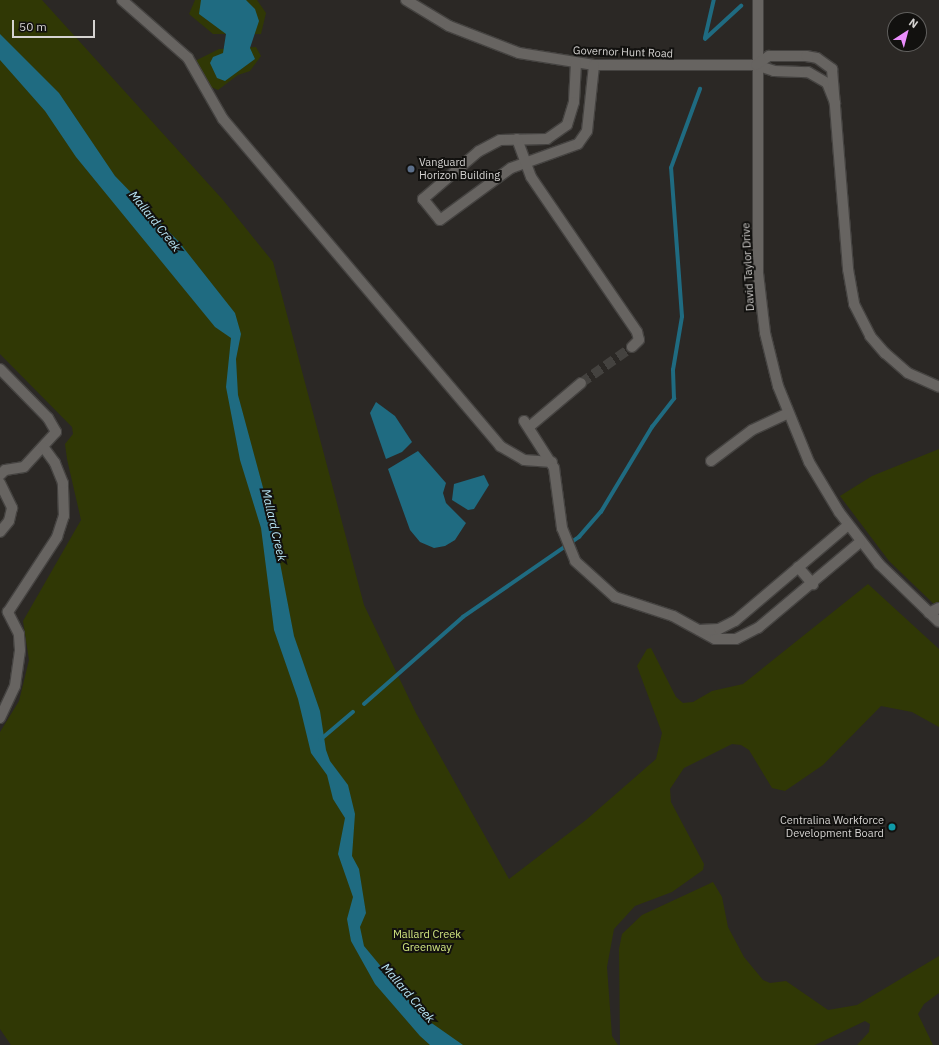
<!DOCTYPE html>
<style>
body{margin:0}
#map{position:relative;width:939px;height:1045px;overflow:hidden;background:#2b2825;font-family:"IBM Plex Sans",sans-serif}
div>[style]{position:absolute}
.green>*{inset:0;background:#303805}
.water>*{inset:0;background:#1f6b81}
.stream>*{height:3.5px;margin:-1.75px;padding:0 1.75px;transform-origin:1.75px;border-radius:1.75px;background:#1f6b81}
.minor-tunnel>*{height:10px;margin-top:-5px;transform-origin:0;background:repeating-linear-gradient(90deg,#44423f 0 10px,transparent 0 15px)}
.roads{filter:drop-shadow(1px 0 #454341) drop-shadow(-1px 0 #454341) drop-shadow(0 1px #454341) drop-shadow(0 -1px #454341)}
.minor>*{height:10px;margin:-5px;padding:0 5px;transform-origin:5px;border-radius:5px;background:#676461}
.dots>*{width:11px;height:11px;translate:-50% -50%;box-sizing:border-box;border:2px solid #12110f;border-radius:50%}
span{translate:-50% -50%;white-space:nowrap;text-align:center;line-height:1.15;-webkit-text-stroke:4px #12110f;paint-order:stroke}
.street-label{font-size:11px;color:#d5d3d1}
.poi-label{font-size:11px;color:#d5d3d1}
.left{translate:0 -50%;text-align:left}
.right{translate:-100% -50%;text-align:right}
.park-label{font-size:11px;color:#d2e680}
.water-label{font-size:12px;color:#bae7f7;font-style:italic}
.north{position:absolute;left:887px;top:12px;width:40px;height:40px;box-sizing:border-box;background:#12110f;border:1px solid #605f5d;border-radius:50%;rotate:36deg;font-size:11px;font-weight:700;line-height:16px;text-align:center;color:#d5d3d1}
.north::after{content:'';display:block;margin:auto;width:14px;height:18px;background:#ea8dfc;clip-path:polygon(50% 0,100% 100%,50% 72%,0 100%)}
.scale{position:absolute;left:12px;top:20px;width:83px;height:18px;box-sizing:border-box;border:2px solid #d5d3d1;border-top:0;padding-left:5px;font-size:12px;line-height:14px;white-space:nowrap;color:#d5d3d1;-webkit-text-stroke:3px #12110f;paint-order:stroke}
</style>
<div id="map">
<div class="green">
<i style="clip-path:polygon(0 0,42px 0,223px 200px,273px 262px,364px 605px,416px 713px,509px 879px,586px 820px,656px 759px,662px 733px,637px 666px,647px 649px,651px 648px,676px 697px,683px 703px,693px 702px,712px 691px,743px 684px,868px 584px,939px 649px,939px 727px,912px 712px,881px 706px,823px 765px,785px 791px,772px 788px,749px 750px,741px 745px,732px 744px,684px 768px,670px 789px,671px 802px,704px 864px,703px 870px,672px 892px,635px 906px,614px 929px,607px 967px,612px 1036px,618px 1045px,11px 1045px,0 1029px,0 732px,19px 701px,29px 660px,23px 621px,81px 520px,67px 459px,65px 444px,73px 434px,72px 427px,0 354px)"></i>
<i style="clip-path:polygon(195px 0,257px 0,266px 13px,261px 34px,213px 34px,189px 14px)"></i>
<i style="clip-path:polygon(256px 47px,261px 56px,250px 71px,238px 75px,218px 90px,209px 86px,195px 61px,219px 49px)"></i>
<i style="clip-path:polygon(939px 449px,939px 609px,889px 561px,840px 496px,872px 476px)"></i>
<i style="clip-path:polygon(713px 882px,722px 897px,728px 927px,744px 957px,763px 980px,770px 983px,786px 981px,828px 1010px,857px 1005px,939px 956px,939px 993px,924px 1004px,918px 1014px,933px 1045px,857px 1045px,869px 1032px,870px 1024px,865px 1021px,815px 1045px,620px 1045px,619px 949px,622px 934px,642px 915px)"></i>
</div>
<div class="water">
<i style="clip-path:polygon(201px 0,246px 0,255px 9px,259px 21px,250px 48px,255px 59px,225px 81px,217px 78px,210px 63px,213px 57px,223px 53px,226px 34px,199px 14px)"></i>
<i style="clip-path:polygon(0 34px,59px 93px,115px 176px,179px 242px,235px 313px,241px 334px,236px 359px,238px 395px,272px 521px,294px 636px,320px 711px,326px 750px,330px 761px,348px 785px,355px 814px,352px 856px,359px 869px,366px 913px,360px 927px,364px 946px,423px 1017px,463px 1045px,430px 1045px,420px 1036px,375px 984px,351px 941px,347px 919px,353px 897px,338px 854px,345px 818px,333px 799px,327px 775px,311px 753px,298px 699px,274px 630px,261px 528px,240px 460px,226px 387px,231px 338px,215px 327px,76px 157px,45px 111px,0 60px)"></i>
<i style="clip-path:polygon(376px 402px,395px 416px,412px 442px,402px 452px,386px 459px,370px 413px)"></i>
<i style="clip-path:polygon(418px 451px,446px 483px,443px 493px,446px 503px,466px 523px,455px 540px,445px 546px,434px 548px,420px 542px,410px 530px,388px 469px)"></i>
<i style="clip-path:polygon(484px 475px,489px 485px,474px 509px,468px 510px,452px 500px,454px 484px)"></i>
</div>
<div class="stream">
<i style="left:705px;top:38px;width:39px;rotate:-77deg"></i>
<i style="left:705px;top:39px;width:49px;rotate:-42.5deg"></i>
<i style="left:364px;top:704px;width:132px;rotate:-41.3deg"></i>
<i style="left:463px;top:617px;width:141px;rotate:-34.6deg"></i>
<i style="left:579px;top:537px;width:33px;rotate:-49deg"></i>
<i style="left:601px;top:512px;width:99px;rotate:-59deg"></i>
<i style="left:652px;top:427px;width:36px;rotate:-52deg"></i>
<i style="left:674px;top:399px;width:29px;rotate:-92deg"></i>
<i style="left:673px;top:370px;width:54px;rotate:-80.4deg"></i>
<i style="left:682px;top:317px;width:149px;rotate:-94.2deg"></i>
<i style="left:671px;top:168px;width:84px;rotate:-69.8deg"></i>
<i style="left:320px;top:740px;width:43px;rotate:-40.3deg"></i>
</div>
<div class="minor-tunnel">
<i style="left:581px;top:383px;width:62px;rotate:-35.2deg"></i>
</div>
<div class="roads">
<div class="minor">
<i style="left:122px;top:0;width:88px;rotate:41.3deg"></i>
<i style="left:188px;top:58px;width:70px;rotate:60.2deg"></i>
<i style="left:223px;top:119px;width:429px;rotate:49.7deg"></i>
<i style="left:500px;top:446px;width:28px;rotate:30deg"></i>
<i style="left:524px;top:460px;width:28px;rotate:4deg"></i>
<i style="left:406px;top:0;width:50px;rotate:31.2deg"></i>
<i style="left:449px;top:26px;width:75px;rotate:21.1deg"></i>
<i style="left:519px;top:53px;width:76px;rotate:9.1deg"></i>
<i style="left:594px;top:65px;width:162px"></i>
<i style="left:756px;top:65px;width:19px;rotate:18deg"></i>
<i style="left:774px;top:71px;width:34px;rotate:2deg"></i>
<i style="left:808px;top:72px;width:22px;rotate:30deg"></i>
<i style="left:827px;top:83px;width:22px;rotate:68deg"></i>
<i style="left:758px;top:0;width:273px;rotate:90deg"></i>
<i style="left:758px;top:273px;width:60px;rotate:83.3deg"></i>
<i style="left:765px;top:333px;width:55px;rotate:76.2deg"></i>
<i style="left:778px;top:386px;width:82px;rotate:67.8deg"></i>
<i style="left:809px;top:462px;width:58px;rotate:59deg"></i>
<i style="left:839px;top:512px;width:66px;rotate:52.4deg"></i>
<i style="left:879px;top:564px;width:83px;rotate:44deg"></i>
<i style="left:576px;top:63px;width:39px;rotate:93deg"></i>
<i style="left:574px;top:102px;width:24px;rotate:107deg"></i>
<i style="left:567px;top:125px;width:24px;rotate:145deg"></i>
<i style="left:547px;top:139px;width:47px;rotate:178.8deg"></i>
<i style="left:500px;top:140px;width:24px;rotate:152deg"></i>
<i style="left:479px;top:151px;width:74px;rotate:139.4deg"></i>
<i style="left:423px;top:199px;width:27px;rotate:51deg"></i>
<i style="left:440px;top:220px;width:88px;rotate:-36.2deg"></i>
<i style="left:511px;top:168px;width:71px;rotate:-19.7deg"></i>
<i style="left:578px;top:144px;width:16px;rotate:-55deg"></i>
<i style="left:587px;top:131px;width:66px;rotate:-83.9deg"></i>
<i style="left:756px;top:65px;width:16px;rotate:-35deg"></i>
<i style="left:769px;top:56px;width:37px"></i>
<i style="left:806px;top:56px;width:11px;rotate:10deg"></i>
<i style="left:817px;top:58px;width:19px;rotate:36deg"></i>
<i style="left:832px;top:69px;width:201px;rotate:85.4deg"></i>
<i style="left:848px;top:269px;width:36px;rotate:80deg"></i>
<i style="left:854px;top:304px;width:36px;rotate:63deg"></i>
<i style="left:870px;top:336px;width:23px;rotate:49deg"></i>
<i style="left:885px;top:353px;width:30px;rotate:41deg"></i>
<i style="left:908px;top:373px;width:34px;rotate:24deg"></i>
<i style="left:517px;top:139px;width:40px;rotate:69.8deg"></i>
<i style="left:531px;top:177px;width:188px;rotate:55.6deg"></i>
<i style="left:637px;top:332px;width:8px;rotate:76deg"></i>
<i style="left:639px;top:340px;width:10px;rotate:135deg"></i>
<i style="left:0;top:369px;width:69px;rotate:45.6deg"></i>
<i style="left:48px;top:418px;width:16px;rotate:60deg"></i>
<i style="left:56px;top:432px;width:47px;rotate:132.4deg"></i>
<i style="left:24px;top:467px;width:19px;rotate:171deg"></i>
<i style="left:5px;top:470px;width:7px;rotate:135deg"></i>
<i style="left:524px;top:421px;width:56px;rotate:57.4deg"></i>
<i style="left:554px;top:468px;width:61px;rotate:82.4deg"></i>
<i style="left:562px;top:528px;width:35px;rotate:68deg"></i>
<i style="left:575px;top:561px;width:54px;rotate:42deg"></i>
<i style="left:615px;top:597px;width:61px;rotate:18.1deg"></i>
<i style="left:673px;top:616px;width:48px;rotate:28.7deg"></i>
<i style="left:715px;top:639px;width:21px"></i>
<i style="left:736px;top:639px;width:25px;rotate:-27deg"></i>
<i style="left:758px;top:628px;width:133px;rotate:-40.1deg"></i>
<i style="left:529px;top:427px;width:68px;rotate:-40.2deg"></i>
<i style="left:711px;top:461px;width:51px;rotate:-37.1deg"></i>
<i style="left:752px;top:430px;width:40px;rotate:-25deg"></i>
<i style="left:0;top:483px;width:28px;rotate:64deg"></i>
<i style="left:12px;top:508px;width:13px;rotate:103deg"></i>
<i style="left:9px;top:521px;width:14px;rotate:129deg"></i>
<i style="left:798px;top:567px;width:23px;rotate:49deg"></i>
<i style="left:929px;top:613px;width:11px;rotate:-27deg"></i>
<i style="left:699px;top:630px;width:20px;rotate:-3deg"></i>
<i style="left:719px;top:629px;width:18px;rotate:-27deg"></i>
<i style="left:735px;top:621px;width:148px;rotate:-40.3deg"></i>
<i style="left:0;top:718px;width:35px;rotate:-65deg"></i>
<i style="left:15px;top:686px;width:36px;rotate:-82deg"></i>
<i style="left:20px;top:650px;width:16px;rotate:-94deg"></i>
<i style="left:19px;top:634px;width:25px;rotate:-117deg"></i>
<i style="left:8px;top:612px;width:90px;rotate:-56.8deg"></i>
<i style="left:57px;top:537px;width:22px;rotate:-72deg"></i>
<i style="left:64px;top:516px;width:33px;rotate:-92deg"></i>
<i style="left:63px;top:483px;width:22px;rotate:-112deg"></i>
<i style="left:55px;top:463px;width:19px;rotate:-126deg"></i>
</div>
</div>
<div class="dots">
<i style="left:411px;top:169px;background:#5c6f8a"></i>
<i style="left:892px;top:827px;background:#0f9aa8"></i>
</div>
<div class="street-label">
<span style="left:623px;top:52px;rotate:2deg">Governor Hunt Road</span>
<span style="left:748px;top:267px;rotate:-93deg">David Taylor Drive</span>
</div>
<div class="poi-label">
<span class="left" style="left:419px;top:169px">Vanguard<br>Horizon Building</span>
<span class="right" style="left:884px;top:827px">Centralina Workforce<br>Development Board</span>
</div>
<div class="park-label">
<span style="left:427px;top:941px">Mallard Creek<br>Greenway</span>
</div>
<div class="water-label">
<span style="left:155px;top:221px;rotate:51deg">Mallard Creek</span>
<span style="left:274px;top:525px;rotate:77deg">Mallard Creek</span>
<span style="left:408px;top:993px;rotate:49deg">Mallard Creek</span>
</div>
<div class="north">N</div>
<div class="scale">50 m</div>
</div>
